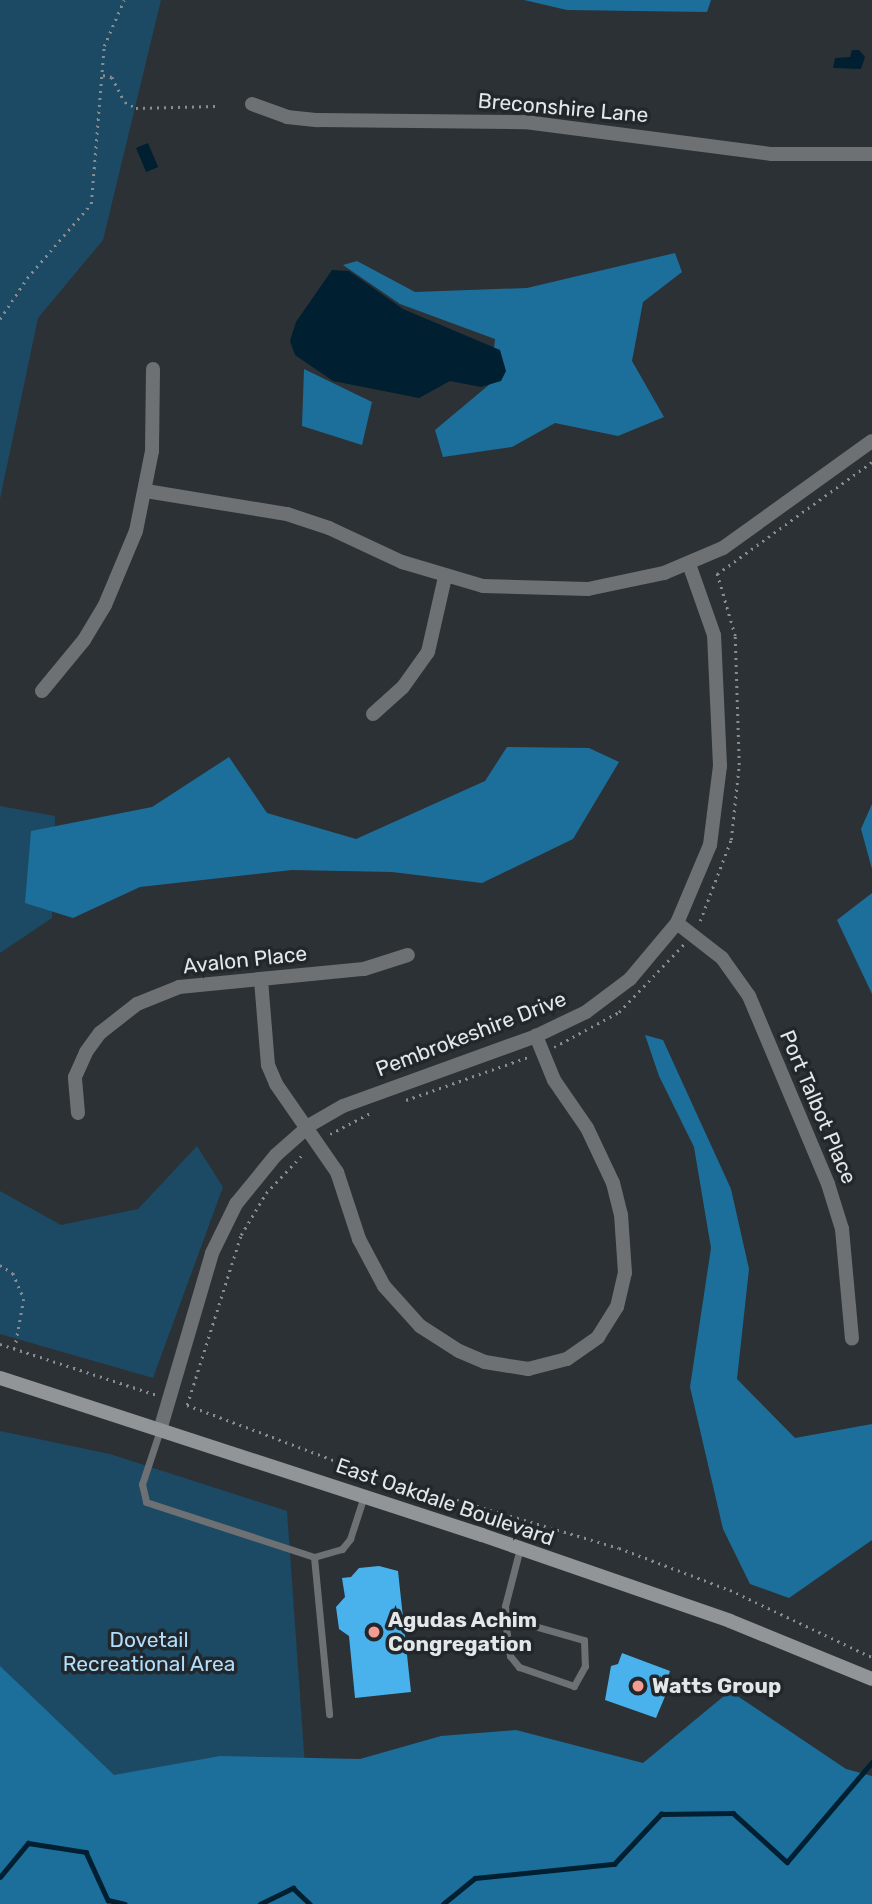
<!DOCTYPE html>
<style>
body{margin:0}
#map{position:relative;width:872px;height:1904px;overflow:hidden;background:#2c3135;font-family:Rubik,sans-serif}
div>[style]{position:absolute}
.green>*{inset:0;background:#1c4963}
.forest>*{inset:0;background:#1c6f9b}
.water>*{inset:0;background:#001f31;transform-origin:0 0}
.stream>*{height:4.5px;margin:-2.25px;padding:0 2.25px;transform-origin:2.25px;border-radius:2.25px;background:#001f31}
.building>*{inset:0;background:#49b1eb}
.path>*{height:2.5px;margin-top:-1.25px;transform-origin:0;background:repeating-linear-gradient(90deg,#888d90 0 2px,transparent 0 7px)}
.service>*{height:7px;margin:-3.5px;padding:0 3.5px;transform-origin:3.5px;border-radius:3.5px;background:#6e7173}
.minor>*{height:14px;margin:-7px;padding:0 7px;transform-origin:7px;border-radius:7px;background:#6e7173}
.secondary>*{height:14px;margin:-7px;padding:0 7px;transform-origin:7px;border-radius:7px;background:#919598}
.dots>*{width:19px;height:19px;translate:-50% -50%;box-sizing:border-box;border:4px solid #22272b;border-radius:50%}
span{translate:-50% -50%;white-space:nowrap;text-align:center;line-height:1.15;-webkit-text-stroke:7px #22272b;paint-order:stroke}
.street-label{font-size:21px;color:#e3e7e9}
.poi-label{font-size:21px;color:#e3e7e9;font-weight:700}
.left{translate:0 -50%;text-align:left}
.park-label{font-size:21px;color:#b0defc}
</style>
<div id="map">
<div class="green">
<i style="clip-path:polygon(0 0,161px 0,103px 240px,38px 318px,0 499px)"></i>
<i style="clip-path:polygon(0 806px,55px 816px,52px 918px,0 953px)"></i>
<i style="clip-path:polygon(197px 1146px,223px 1187px,153px 1378px,0 1334px,0 1191px,61px 1225px,138px 1209px)"></i>
<i style="clip-path:polygon(0 1431px,110px 1454px,287px 1511px,307px 1794px,0 1815px)"></i>
</div>
<div class="forest">
<i style="clip-path:polygon(524px 0,711px 0,707px 12px,567px 10px)"></i>
<i style="clip-path:polygon(675px 253px,682px 272px,643px 302px,632px 361px,664px 417px,618px 436px,555px 423px,512px 447px,443px 457px,435px 430px,490px 384px,495px 339px,400px 304px,343px 265px,357px 261px,415px 292px,527px 288px)"></i>
<i style="clip-path:polygon(304px 369px,372px 402px,362px 445px,302px 426px)"></i>
<i style="clip-path:polygon(507px 747px,589px 748px,619px 762px,573px 839px,482px 883px,392px 872px,292px 870px,140px 887px,73px 918px,25px 903px,31px 831px,152px 807px,229px 757px,267px 813px,356px 839px,485px 781px)"></i>
<i style="clip-path:polygon(872px 804px,872px 869px,861px 829px)"></i>
<i style="clip-path:polygon(872px 893px,872px 994px,837px 920px)"></i>
<i style="clip-path:polygon(645px 1035px,663px 1040px,731px 1189px,749px 1269px,737px 1379px,795px 1438px,872px 1424px,872px 1540px,789px 1598px,750px 1584px,723px 1529px,690px 1387px,711px 1248px,694px 1147px,659px 1076px)"></i>
<i style="clip-path:polygon(0 1666px,114px 1775px,220px 1756px,360px 1759px,441px 1736px,516px 1730px,643px 1763px,730px 1691px,846px 1769px,872px 1776px,872px 1904px,0 1904px)"></i>
</div>
<div class="water">
<i style="clip-path:polygon(852px 50px,859px 50px,865px 57px,861px 69px,833px 68px,835px 58px,850px 57px)"></i>
<i style="left:148px;top:143px;width:26px;height:13px;rotate:67deg"></i>
<i style="clip-path:polygon(332px 270px,349px 271px,403px 309px,500px 350px,506px 371px,501px 381px,481px 387px,450px 381px,419px 398px,333px 381px,295px 355px,290px 341px,296px 322px)"></i>
</div>
<div class="stream">
<i style="left:0;top:1877px;width:44px;rotate:-50.5deg"></i>
<i style="left:28px;top:1843px;width:59px;rotate:8.8deg"></i>
<i style="left:86px;top:1852px;width:53px;rotate:65.4deg"></i>
<i style="left:108px;top:1900px;width:17px;rotate:13deg"></i>
<i style="left:260px;top:1904px;width:37px;rotate:-26deg"></i>
<i style="left:293px;top:1888px;width:23px;rotate:43deg"></i>
<i style="left:443px;top:1904px;width:41px;rotate:-39.1deg"></i>
<i style="left:475px;top:1878px;width:140px;rotate:-5.8deg"></i>
<i style="left:614px;top:1864px;width:69px;rotate:-46.8deg"></i>
<i style="left:661px;top:1814px;width:72px;rotate:-0.8deg"></i>
<i style="left:733px;top:1813px;width:73px;rotate:42.2deg"></i>
<i style="left:787px;top:1862px;width:131px;rotate:-49.6deg"></i>
</div>
<div class="building">
<i style="clip-path:polygon(379px 1566px,398px 1571px,411px 1692px,355px 1698px,349px 1636px,339px 1629px,336px 1607px,345px 1597px,342px 1578px,351px 1577px,359px 1568px)"></i>
<i style="clip-path:polygon(622px 1653px,670px 1671px,667px 1680px,671px 1682px,656px 1718px,605px 1700px,611px 1666px,618px 1664px)"></i>
</div>
<div class="path">
<i style="left:103px;top:75px;width:9px;rotate:13deg"></i>
<i style="left:112px;top:77px;width:28px;rotate:63deg"></i>
<i style="left:125px;top:102px;width:13px;rotate:29deg"></i>
<i style="left:136px;top:108px;width:80px;rotate:-1.4deg"></i>
<i style="left:0;top:319px;width:49px;rotate:-56.6deg"></i>
<i style="left:27px;top:278px;width:98px;rotate:-49.1deg"></i>
<i style="left:91px;top:204px;width:159px;rotate:-85.3deg"></i>
<i style="left:104px;top:46px;width:50px;rotate:-66.5deg"></i>
<i style="left:700px;top:921px;width:87px;rotate:-69.1deg"></i>
<i style="left:731px;top:840px;width:75px;rotate:-83.9deg"></i>
<i style="left:739px;top:765px;width:129px;rotate:-91.8deg"></i>
<i style="left:735px;top:636px;width:65px;rotate:-106.2deg"></i>
<i style="left:717px;top:574px;width:191px;rotate:-35.9deg"></i>
<i style="left:554px;top:1047px;width:74px;rotate:-28.3deg"></i>
<i style="left:619px;top:1012px;width:94px;rotate:-46.3deg"></i>
<i style="left:406px;top:1100px;width:129px;rotate:-19.4deg"></i>
<i style="left:330px;top:1134px;width:45px;rotate:-27.7deg"></i>
<i style="left:0;top:1265px;width:15px;rotate:32deg"></i>
<i style="left:13px;top:1273px;width:28px;rotate:67deg"></i>
<i style="left:24px;top:1299px;width:50px;rotate:100.4deg"></i>
<i style="left:0;top:1344px;width:165px;rotate:18deg"></i>
<i style="left:187px;top:1405px;width:178px;rotate:-72.4deg"></i>
<i style="left:241px;top:1235px;width:49px;rotate:-59.2deg"></i>
<i style="left:266px;top:1193px;width:55px;rotate:-46.5deg"></i>
<i style="left:187px;top:1405px;width:202px;rotate:20.6deg"></i>
<i style="left:376px;top:1476px;width:253px;rotate:16.5deg"></i>
<i style="left:619px;top:1548px;width:119px;rotate:20.7deg"></i>
<i style="left:730px;top:1590px;width:157px;rotate:25.3deg"></i>
</div>
<div class="service">
<i style="left:160px;top:1430px;width:57px;rotate:108.4deg"></i>
<i style="left:142px;top:1484px;width:18px;rotate:77deg"></i>
<i style="left:146px;top:1502px;width:177px;rotate:18.1deg"></i>
<i style="left:314px;top:1557px;width:29px;rotate:-16deg"></i>
<i style="left:342px;top:1549px;width:13px;rotate:-51deg"></i>
<i style="left:350px;top:1539px;width:45px;rotate:-72deg"></i>
<i style="left:314px;top:1557px;width:158px;rotate:84.5deg"></i>
<i style="left:506px;top:1618px;width:81px;rotate:15.8deg"></i>
<i style="left:584px;top:1640px;width:26px;rotate:88deg"></i>
<i style="left:585px;top:1666px;width:23px;rotate:119deg"></i>
<i style="left:574px;top:1686px;width:58px;rotate:-160.9deg"></i>
<i style="left:519px;top:1667px;width:14px;rotate:-129deg"></i>
<i style="left:510px;top:1656px;width:28px;rotate:-98deg"></i>
<i style="left:506px;top:1628px;width:10px;rotate:-90deg"></i>
<i style="left:506px;top:1618px;width:12px;rotate:-95deg"></i>
<i style="left:505px;top:1606px;width:60px;rotate:-75.5deg"></i>
</div>
<div class="minor">
<i style="left:252px;top:104px;width:37px;rotate:20deg"></i>
<i style="left:287px;top:117px;width:31px;rotate:6deg"></i>
<i style="left:318px;top:120px;width:207px;rotate:0.6deg"></i>
<i style="left:525px;top:122px;width:249px;rotate:7.4deg"></i>
<i style="left:772px;top:154px;width:100px"></i>
<i style="left:146px;top:491px;width:143px;rotate:9.3deg"></i>
<i style="left:287px;top:514px;width:44px;rotate:18.4deg"></i>
<i style="left:329px;top:528px;width:81px;rotate:25deg"></i>
<i style="left:402px;top:562px;width:84px;rotate:16.5deg"></i>
<i style="left:483px;top:586px;width:105px;rotate:1.6deg"></i>
<i style="left:588px;top:589px;width:78px;rotate:-11.9deg"></i>
<i style="left:664px;top:573px;width:64px;rotate:-23deg"></i>
<i style="left:723px;top:548px;width:183px;rotate:-35.7deg"></i>
<i style="left:42px;top:691px;width:66px;rotate:-50.5deg"></i>
<i style="left:84px;top:640px;width:41px;rotate:-59deg"></i>
<i style="left:105px;top:605px;width:80px;rotate:-67.3deg"></i>
<i style="left:136px;top:531px;width:82px;rotate:-78.7deg"></i>
<i style="left:152px;top:451px;width:82px;rotate:-89.3deg"></i>
<i style="left:373px;top:714px;width:40px;rotate:-42deg"></i>
<i style="left:403px;top:687px;width:43px;rotate:-54.5deg"></i>
<i style="left:428px;top:652px;width:77px;rotate:-77.2deg"></i>
<i style="left:677px;top:923px;width:57px;rotate:37.9deg"></i>
<i style="left:722px;top:958px;width:47px;rotate:54.6deg"></i>
<i style="left:749px;top:996px;width:204px;rotate:67.2deg"></i>
<i style="left:828px;top:1184px;width:47px;rotate:72.7deg"></i>
<i style="left:842px;top:1229px;width:110px;rotate:84.8deg"></i>
<i style="left:261px;top:980px;width:85px;rotate:85.3deg"></i>
<i style="left:268px;top:1065px;width:21px;rotate:67deg"></i>
<i style="left:276px;top:1084px;width:107px;rotate:55.3deg"></i>
<i style="left:337px;top:1172px;width:71px;rotate:71.8deg"></i>
<i style="left:359px;top:1239px;width:53px;rotate:62deg"></i>
<i style="left:384px;top:1286px;width:54px;rotate:48deg"></i>
<i style="left:420px;top:1326px;width:46px;rotate:32.7deg"></i>
<i style="left:459px;top:1351px;width:28px;rotate:23deg"></i>
<i style="left:485px;top:1362px;width:44px;rotate:9.2deg"></i>
<i style="left:528px;top:1369px;width:40px;rotate:-14.4deg"></i>
<i style="left:567px;top:1359px;width:38px;rotate:-35deg"></i>
<i style="left:598px;top:1337px;width:36px;rotate:-58deg"></i>
<i style="left:617px;top:1307px;width:35px;rotate:-77deg"></i>
<i style="left:625px;top:1273px;width:58px;rotate:-93.9deg"></i>
<i style="left:621px;top:1215px;width:33px;rotate:-104deg"></i>
<i style="left:613px;top:1183px;width:61px;rotate:-115.3deg"></i>
<i style="left:587px;top:1128px;width:58px;rotate:-124.5deg"></i>
<i style="left:554px;top:1080px;width:48px;rotate:-112.2deg"></i>
<i style="left:78px;top:1113px;width:36px;rotate:-95deg"></i>
<i style="left:75px;top:1077px;width:27px;rotate:-66deg"></i>
<i style="left:86px;top:1052px;width:24px;rotate:-54deg"></i>
<i style="left:100px;top:1033px;width:47px;rotate:-38.1deg"></i>
<i style="left:137px;top:1004px;width:45px;rotate:-22deg"></i>
<i style="left:179px;top:987px;width:186px;rotate:-5.6deg"></i>
<i style="left:364px;top:969px;width:46px;rotate:-17.7deg"></i>
<i style="left:160px;top:1430px;width:184px;rotate:-73.6deg"></i>
<i style="left:212px;top:1253px;width:55px;rotate:-63.9deg"></i>
<i style="left:236px;top:1204px;width:63px;rotate:-50.8deg"></i>
<i style="left:276px;top:1155px;width:45px;rotate:-41.4deg"></i>
<i style="left:310px;top:1125px;width:38px;rotate:-30deg"></i>
<i style="left:343px;top:1106px;width:205px;rotate:-19.9deg"></i>
<i style="left:536px;top:1036px;width:55px;rotate:-25.6deg"></i>
<i style="left:586px;top:1012px;width:55px;rotate:-36.9deg"></i>
<i style="left:630px;top:979px;width:73px;rotate:-50deg"></i>
<i style="left:677px;top:923px;width:85px;rotate:-67.1deg"></i>
<i style="left:710px;top:845px;width:80px;rotate:-82.8deg"></i>
<i style="left:720px;top:766px;width:131px;rotate:-92.6deg"></i>
<i style="left:714px;top:635px;width:75px;rotate:-109.4deg"></i>
</div>
<div class="secondary">
<i style="left:0;top:1378px;width:507px;rotate:18.04deg"></i>
<i style="left:482px;top:1535px;width:262px;rotate:19.1deg"></i>
<i style="left:730px;top:1621px;width:153px;rotate:22.2deg"></i>
</div>
<div class="dots">
<i style="left:374px;top:1632px;background:#f59c92"></i>
<i style="left:638px;top:1686px;background:#f59c92"></i>
</div>
<div class="street-label">
<span style="left:563px;top:108px;rotate:5deg">Breconshire Lane</span>
<span style="left:245px;top:960px;rotate:-6deg">Avalon Place</span>
<span style="left:471px;top:1034px;rotate:-21deg">Pembrokeshire Drive</span>
<span style="left:818px;top:1107px;rotate:67deg">Port Talbot Place</span>
<span style="left:445px;top:1502px;rotate:19deg">East Oakdale Boulevard</span>
</div>
<div class="poi-label">
<span class="left" style="left:388px;top:1632px">Agudas Achim<br>Congregation</span>
<span class="left" style="left:652px;top:1686px">Watts Group</span>
</div>
<div class="park-label">
<span style="left:149px;top:1652px">Dovetail<br>Recreational Area</span>
</div>
</div>
